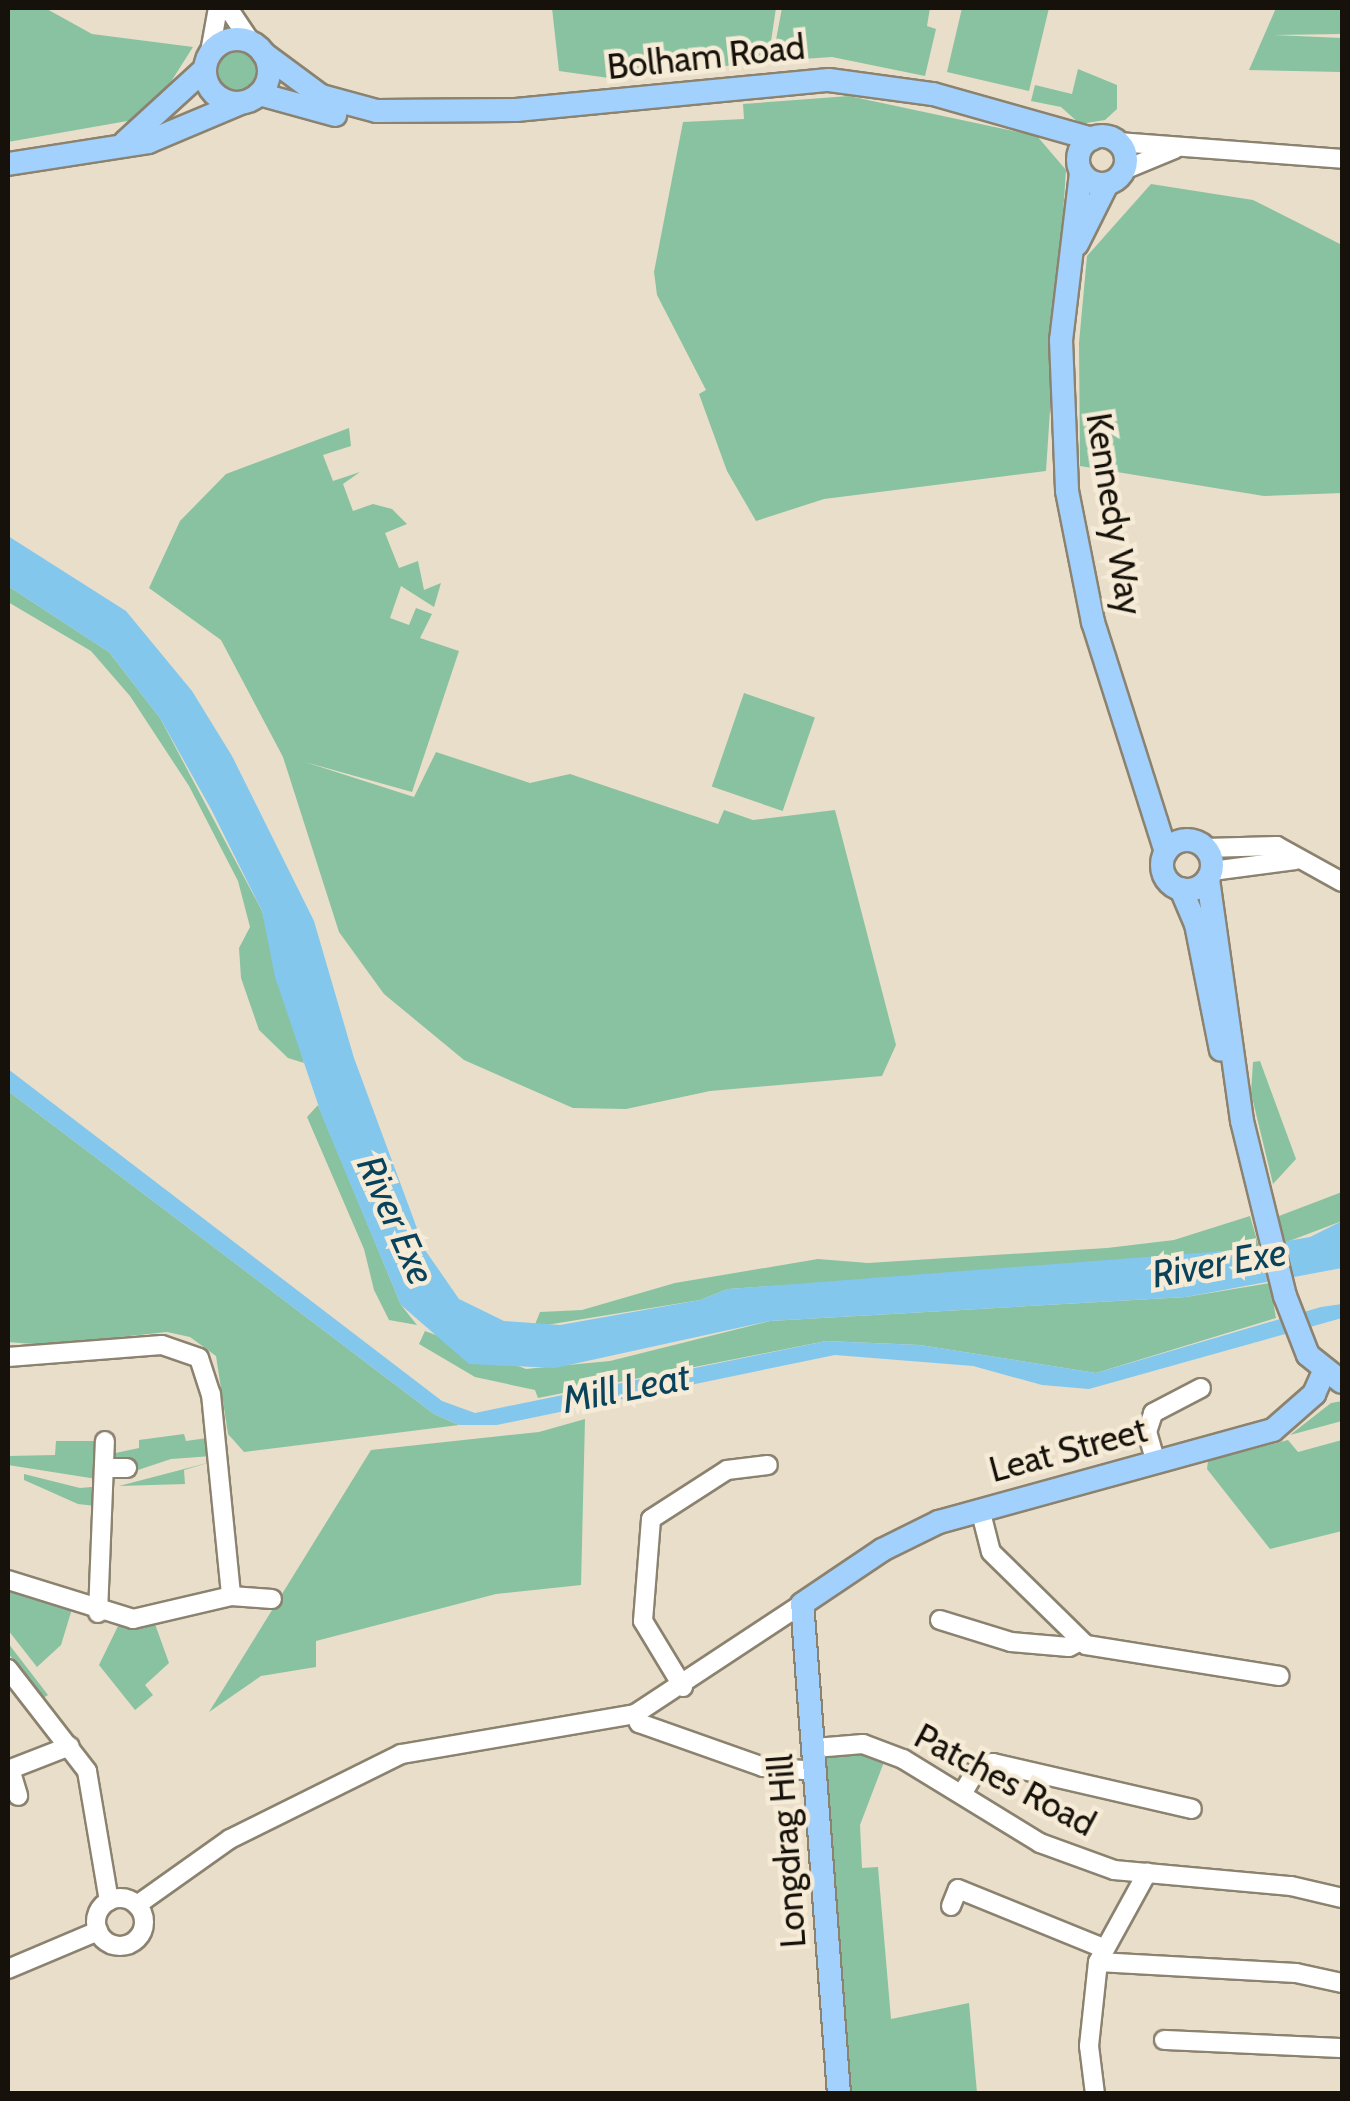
<!DOCTYPE html>
<style>
body{margin:0}
#map{position:relative;width:1350px;height:2101px;overflow:hidden;background:#e9dec9;font-family:Cabin,sans-serif}
div>[style]{position:absolute}
.green>*{inset:0;background:#88c2a1;transform-origin:0 0}
.round{border-radius:50%}
.water>*{inset:0;background:#84c7ec}
.roads{filter:drop-shadow(2px 0 #8b826f) drop-shadow(-2px 0 #8b826f) drop-shadow(0 2px #8b826f) drop-shadow(0 -2px #8b826f)}
.minor>*{height:18px;margin:-9px;padding:0 9px;transform-origin:9px;border-radius:9px;background:#fff}
.minor>.ring{margin:-9px;padding:0;box-sizing:content-box;background:none;border:18px solid #fff;border-radius:50%}
.major>*{height:22px;margin:-11px;padding:0 11px;transform-origin:11px;border-radius:11px;background:#a2d1fd}
.major>.ring{margin:-11px;padding:0;box-sizing:content-box;background:none;border:22px solid #a2d1fd;border-radius:50%}
span{translate:-50% -50%;white-space:nowrap;text-align:center;line-height:1.15;-webkit-text-stroke:9px #f6ebd6;paint-order:stroke}
.street-label{font-size:35px;color:#16120b}
.water-label{font-size:38px;color:#09425b;font-style:italic}
.frame{position:absolute;inset:0;border:10px solid #16120b;pointer-events:none}
</style>
<div id="map">
<div class="green">
<i style="clip-path:polygon(8px 8px,45px 8px,92px 34px,193px 47px,167px 88px,133px 120px,8px 142px)"></i>
<i style="clip-path:polygon(552px 8px,776px 8px,768px 61px,616px 79px,559px 71px)"></i>
<i style="clip-path:polygon(782px 8px,930px 8px,927px 26px,936px 29px,925px 76px,832px 57px,772px 61px)"></i>
<i style="clip-path:polygon(962px 8px,1049px 8px,1029px 91px,947px 72px)"></i>
<i style="clip-path:polygon(1276px 8px,1342px 8px,1342px 34px,1274px 35px,1342px 38px,1341px 72px,1249px 70px)"></i>
<i class="round" style="left:214px;top:47px;width:46px;height:46px"></i>
<i style="clip-path:polygon(1078px 69px,1117px 85px,1117px 109px,1105px 120px,1080px 124px,1061px 107px,1031px 101px,1035px 85px,1072px 94px)"></i>
<i style="clip-path:polygon(849px 96px,1037px 136px,1066px 170px,1046px 471px,824px 499px,756px 521px,727px 471px,699px 394px,706px 390px,657px 295px,654px 272px,683px 122px,744px 119px,743px 104px)"></i>
<i style="clip-path:polygon(1151px 184px,1253px 200px,1342px 245px,1342px 493px,1264px 496px,1080px 466px,1079px 343px,1087px 256px)"></i>
<i style="clip-path:polygon(349px 428px,351px 446px,323px 455px,333px 481px,360px 472px,343px 484px,353px 511px,373px 504px,392px 509px,407px 524px,385px 533px,399px 568px,418px 561px,424px 590px,441px 583px,434px 607px,401px 586px,390px 618px,409px 625px,416px 608px,432px 614px,420px 638px,459px 651px,412px 792px,305px 762px,414px 797px,436px 752px,530px 783px,570px 774px,718px 824px,724px 810px,753px 820px,835px 810px,896px 1045px,882px 1076px,710px 1091px,626px 1109px,573px 1108px,464px 1060px,384px 994px,339px 932px,283px 757px,221px 640px,149px 588px,180px 521px,226px 474px)"></i>
<i style="clip-path:polygon(8px 586px,109px 652px,160px 718px,262px 911px,304px 1063px,288px 1058px,259px 1030px,241px 978px,239px 948px,250px 927px,238px 881px,189px 786px,130px 696px,91px 651px,8px 602px)"></i>
<i style="left:744px;top:693px;width:75px;height:99px;rotate:19deg"></i>
<i style="clip-path:polygon(1260px 1061px,1296px 1159px,1273px 1184px,1251px 1093px,1253px 1062px)"></i>
<i style="clip-path:polygon(8px 1091px,434px 1414px,459px 1425px,244px 1452px,228px 1434px,216px 1356px,190px 1337px,167px 1332px,45px 1345px,8px 1342px)"></i>
<i style="clip-path:polygon(318px 1105px,401px 1305px,417px 1325px,389px 1320px,374px 1290px,364px 1249px,307px 1117px)"></i>
<i style="clip-path:polygon(1342px 1192px,1342px 1221px,1284px 1243px,1279px 1216px)"></i>
<i style="clip-path:polygon(1250px 1216px,1259px 1247px,1120px 1263px,728px 1289px,700px 1300px,534px 1327px,540px 1312px,582px 1310px,675px 1283px,818px 1259px,868px 1263px,1107px 1248px,1174px 1240px)"></i>
<i style="clip-path:polygon(1270px 1283px,1276px 1318px,1096px 1373px,920px 1345px,826px 1341px,538px 1398px,535px 1390px,475px 1377px,419px 1344px,425px 1331px,526px 1369px,610px 1361px,770px 1321px,1186px 1297px)"></i>
<i style="clip-path:polygon(1342px 1401px,1342px 1421px,1290px 1435px,1331px 1403px)"></i>
<i style="clip-path:polygon(585px 1419px,581px 1585px,496px 1594px,316px 1641px,316px 1667px,261px 1676px,209px 1712px,371px 1450px,539px 1432px)"></i>
<i style="clip-path:polygon(184px 1434px,186px 1441px,207px 1438px,212px 1456px,171px 1459px,129px 1473px,111px 1454px,139px 1448px,139px 1440px)"></i>
<i style="clip-path:polygon(1288px 1440px,1298px 1452px,1342px 1440px,1342px 1531px,1270px 1549px,1207px 1469px,1208px 1461px)"></i>
<i style="clip-path:polygon(56px 1441px,99px 1441px,103px 1480px,8px 1465px,8px 1456px,55px 1455px)"></i>
<i style="clip-path:polygon(211px 1462px,184px 1470px,185px 1484px,119px 1486px)"></i>
<i style="clip-path:polygon(24px 1474px,80px 1488px,102px 1486px,96px 1506px,78px 1504px,24px 1480px)"></i>
<i style="clip-path:polygon(8px 1586px,72px 1609px,61px 1645px,37px 1667px,8px 1630px)"></i>
<i style="clip-path:polygon(119px 1624px,155px 1624px,169px 1663px,145px 1685px,153px 1695px,135px 1710px,99px 1665px)"></i>
<i style="clip-path:polygon(8px 1643px,48px 1695px,43px 1698px,8px 1653px)"></i>
<i style="clip-path:polygon(843px 1748px,884px 1762px,860px 1825px,862px 1868px,878px 1867px,891px 2019px,969px 2003px,977px 2093px,843px 2093px,826px 1766px,826px 1751px)"></i>
</div>
<div class="water">
<i style="clip-path:polygon(8px 536px,126px 611px,192px 691px,232px 756px,314px 921px,354px 1058px,425px 1250px,459px 1299px,504px 1321px,560px 1325px,700px 1300px,728px 1289px,1237px 1250px,1310px 1237px,1342px 1221px,1342px 1268px,1186px 1297px,770px 1321px,555px 1368px,469px 1364px,401px 1305px,322px 1116px,275px 977px,262px 911px,211px 809px,160px 718px,109px 652px,8px 586px)"></i>
<i style="clip-path:polygon(8px 1069px,442px 1401px,475px 1413px,826px 1341px,920px 1345px,1096px 1373px,1321px 1307px,1342px 1304px,1342px 1318px,1089px 1389px,1042px 1385px,973px 1366px,835px 1355px,497px 1425px,459px 1425px,434px 1414px,8px 1091px)"></i>
</div>
<div class="roads">
<div class="minor">
<i style="left:228px;top:8px;width:40px;rotate:56deg"></i>
<i style="left:210px;top:52px;width:45px;rotate:-79.7deg"></i>
<i style="left:1118px;top:142px;width:225px;rotate:4.3deg"></i>
<i style="left:1124px;top:170px;width:55px;rotate:-22.4deg"></i>
<i style="left:1205px;top:848px;width:72px;rotate:-1.6deg"></i>
<i style="left:1277px;top:846px;width:74px;rotate:29deg"></i>
<i style="left:1212px;top:871px;width:84px;rotate:-7.5deg"></i>
<i style="left:8px;top:1357px;width:154px;rotate:-4.5deg"></i>
<i style="left:162px;top:1345px;width:39px;rotate:19deg"></i>
<i style="left:199px;top:1358px;width:38px;rotate:72deg"></i>
<i style="left:211px;top:1394px;width:203px;rotate:84.3deg"></i>
<i style="left:1156px;top:1463px;width:32px;rotate:-106deg"></i>
<i style="left:1147px;top:1432px;width:20px;rotate:-72deg"></i>
<i style="left:1153px;top:1413px;width:54px;rotate:-27.5deg"></i>
<i style="left:106px;top:1468px;width:21px"></i>
<i style="left:980px;top:1509px;width:44px;rotate:75.7deg"></i>
<i style="left:991px;top:1552px;width:133px;rotate:44.4deg"></i>
<i style="left:1086px;top:1645px;width:196px;rotate:9.1deg"></i>
<i style="left:8px;top:1580px;width:131px;rotate:17.3deg"></i>
<i style="left:133px;top:1619px;width:101px;rotate:-13.2deg"></i>
<i style="left:231px;top:1596px;width:41px;rotate:4.2deg"></i>
<i style="left:98px;top:1613px;width:172px;rotate:-87.7deg"></i>
<i style="left:940px;top:1620px;width:74px;rotate:17.2deg"></i>
<i style="left:1011px;top:1642px;width:58px;rotate:4.9deg"></i>
<i style="left:1069px;top:1647px;width:13px;rotate:-27deg"></i>
<i style="left:8px;top:1669px;width:129px;rotate:52.2deg"></i>
<i style="left:87px;top:1771px;width:132px;rotate:80.4deg"></i>
<i style="left:683px;top:1687px;width:77px;rotate:-121.2deg"></i>
<i style="left:643px;top:1621px;width:102px;rotate:-85.5deg"></i>
<i style="left:651px;top:1519px;width:90px;rotate:-32.8deg"></i>
<i style="left:727px;top:1470px;width:41px;rotate:-7deg"></i>
<i style="left:635px;top:1714px;width:10px;rotate:66deg"></i>
<i style="left:639px;top:1723px;width:132px;rotate:19.5deg"></i>
<i style="left:763px;top:1767px;width:54px;rotate:4.2deg"></i>
<i style="left:815px;top:1748px;width:48px;rotate:-4.8deg"></i>
<i style="left:863px;top:1744px;width:43px;rotate:20.6deg"></i>
<i style="left:903px;top:1759px;width:161px;rotate:31.5deg"></i>
<i style="left:1040px;top:1843px;width:79px;rotate:20deg"></i>
<i style="left:1114px;top:1870px;width:178px;rotate:5.2deg"></i>
<i style="left:1291px;top:1886px;width:52px;rotate:13.2deg"></i>
<i style="left:10px;top:1769px;width:28px;rotate:73deg"></i>
<i style="left:8px;top:1770px;width:66px;rotate:-21.2deg"></i>
<i style="left:962px;top:1794px;width:29px;rotate:-59deg"></i>
<i style="left:977px;top:1769px;width:17px;rotate:-21deg"></i>
<i style="left:993px;top:1763px;width:204px;rotate:13deg"></i>
<i class="ring" style="left:96px;top:1898px;width:30px;height:30px"></i>
<i style="left:137px;top:1905px;width:114px;rotate:-35.4deg"></i>
<i style="left:230px;top:1839px;width:191px;rotate:-26.4deg"></i>
<i style="left:401px;top:1754px;width:237px;rotate:-9.7deg"></i>
<i style="left:635px;top:1714px;width:200px;rotate:-33.4deg"></i>
<i style="left:951px;top:1906px;width:18px;rotate:-68deg"></i>
<i style="left:958px;top:1889px;width:157px;rotate:22.1deg"></i>
<i style="left:1098px;top:1962px;width:198px;rotate:3.2deg"></i>
<i style="left:1296px;top:1973px;width:47px;rotate:12.3deg"></i>
<i style="left:8px;top:1969px;width:98px;rotate:-22.9deg"></i>
<i style="left:1164px;top:2040px;width:178px;rotate:2.6deg"></i>
<i style="left:1095px;top:2094px;width:48px;rotate:-97.1deg"></i>
<i style="left:1089px;top:2046px;width:84px;rotate:-83.9deg"></i>
<i style="left:1098px;top:1962px;width:102px;rotate:-61.2deg"></i>
</div>
<div class="major">
<i class="ring" style="left:205px;top:39px;width:42px;height:42px"></i>
<i style="left:263px;top:53px;width:72px;rotate:36.6deg"></i>
<i style="left:321px;top:96px;width:58px;rotate:15deg"></i>
<i style="left:377px;top:111px;width:139px;rotate:-0.4deg"></i>
<i style="left:516px;top:110px;width:314px;rotate:-5.5deg"></i>
<i style="left:829px;top:80px;width:105px;rotate:7.7deg"></i>
<i style="left:933px;top:94px;width:165px;rotate:15.8deg"></i>
<i style="left:259px;top:94px;width:79px;rotate:15.4deg"></i>
<i class="ring" style="left:1078px;top:136px;width:26px;height:26px"></i>
<i style="left:125px;top:142px;width:108px;rotate:-42.4deg"></i>
<i style="left:8px;top:164px;width:142px;rotate:-8.9deg"></i>
<i style="left:148px;top:142px;width:101px;rotate:-22.8deg"></i>
<i style="left:1081px;top:173px;width:168px;rotate:96.8deg"></i>
<i style="left:1061px;top:340px;width:151px;rotate:87.7deg"></i>
<i style="left:1067px;top:491px;width:134px;rotate:78.8deg"></i>
<i style="left:1093px;top:622px;width:241px;rotate:72.4deg"></i>
<i style="left:1077px;top:244px;width:67px;rotate:-63.4deg"></i>
<i class="ring" style="left:1162px;top:840px;width:28px;height:28px"></i>
<i style="left:1208px;top:879px;width:244px;rotate:82deg"></i>
<i style="left:1242px;top:1121px;width:180px;rotate:76.2deg"></i>
<i style="left:1285px;top:1296px;width:63px;rotate:68.7deg"></i>
<i style="left:1308px;top:1355px;width:43px;rotate:38.5deg"></i>
<i style="left:1181px;top:889px;width:38px;rotate:67deg"></i>
<i style="left:1196px;top:924px;width:128px;rotate:78.8deg"></i>
<i style="left:839px;top:2094px;width:491px;rotate:-94.3deg"></i>
<i style="left:802px;top:1604px;width:97px;rotate:-34deg"></i>
<i style="left:882px;top:1550px;width:64px;rotate:-26.2deg"></i>
<i style="left:939px;top:1522px;width:346px;rotate:-15.4deg"></i>
<i style="left:1273px;top:1430px;width:55px;rotate:-41.3deg"></i>
<i style="left:1314px;top:1394px;width:24px;rotate:-66deg"></i>
</div>
</div>
<div class="street-label">
<span style="left:706px;top:57px;rotate:-6deg">Bolham Road</span>
<span style="left:1114px;top:514px;rotate:81deg">Kennedy Way</span>
<span style="left:1068px;top:1450px;rotate:-15deg">Leat Street</span>
<span style="left:1005px;top:1780px;rotate:28deg">Patches Road</span>
<span style="left:787px;top:1851px;rotate:-94deg">Longdrag Hill</span>
</div>
<div class="water-label">
<span style="left:396px;top:1220px;rotate:66deg">River Exe</span>
<span style="left:1219px;top:1263px;rotate:-10deg">River Exe</span>
<span style="left:626px;top:1388px;rotate:-11deg">Mill Leat</span>
</div>
<div class="frame"></div>
</div>
